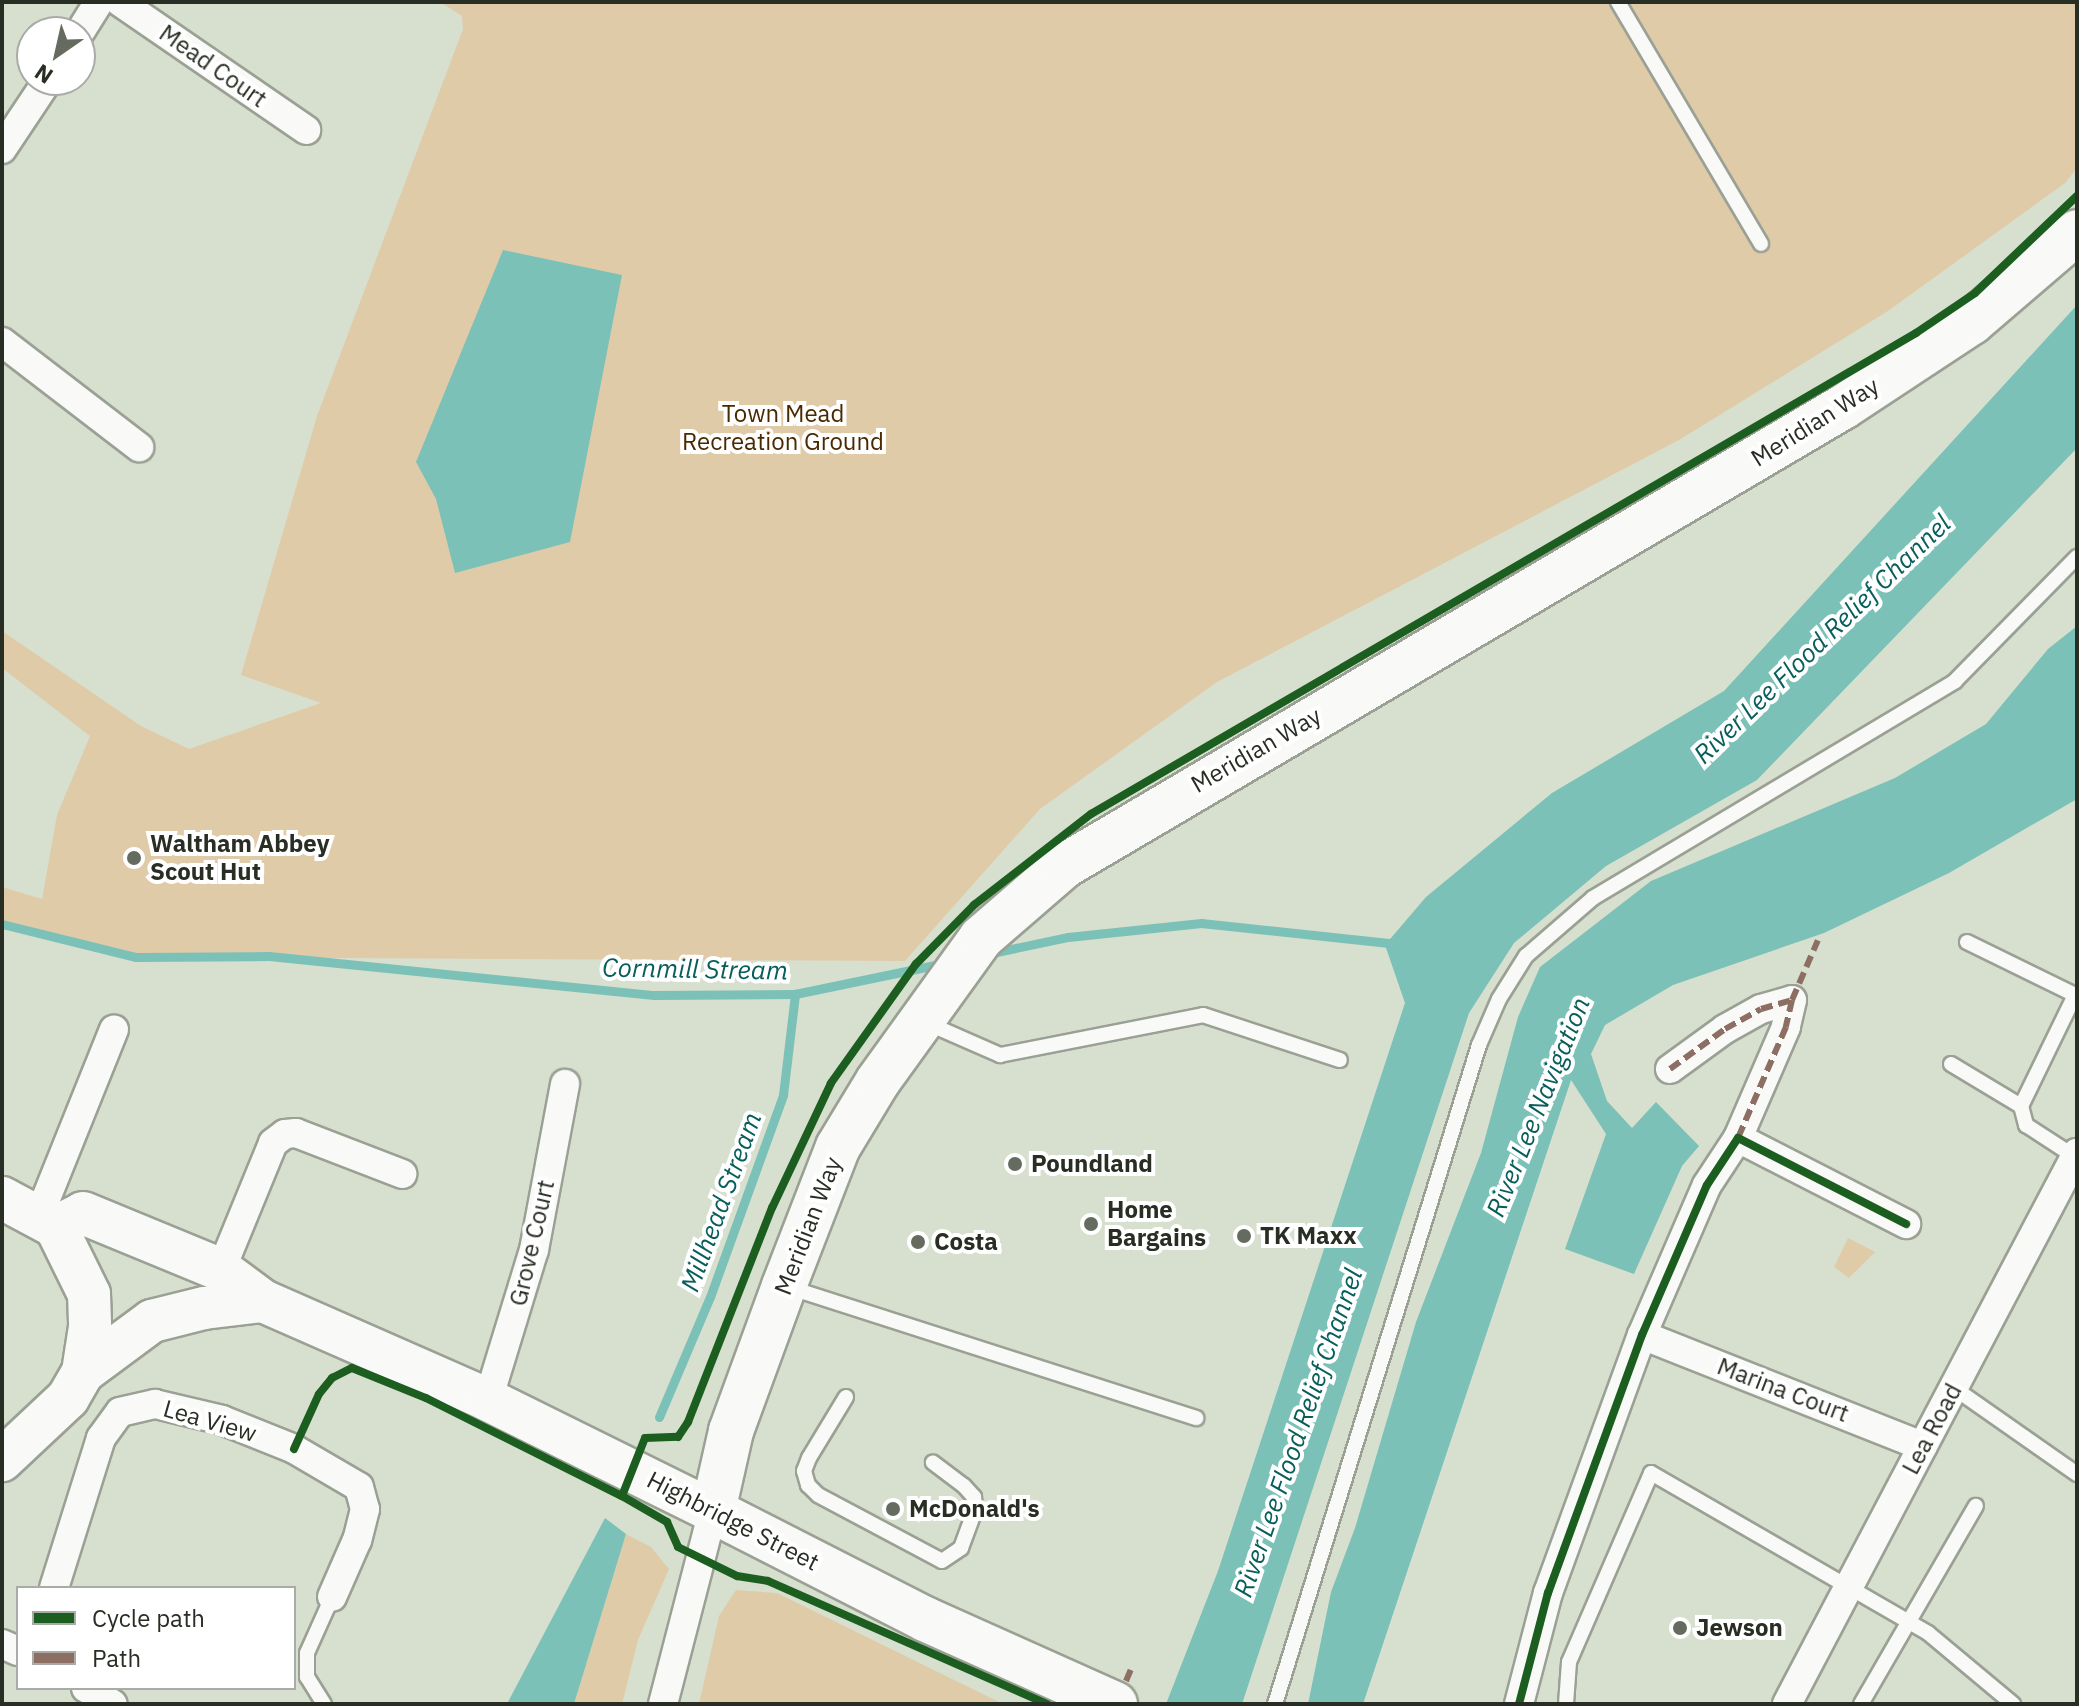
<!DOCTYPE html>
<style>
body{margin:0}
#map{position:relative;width:2079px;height:1706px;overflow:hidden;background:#d7dfce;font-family:"IBM Plex Sans",sans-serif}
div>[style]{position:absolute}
.green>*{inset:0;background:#e0cba9}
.water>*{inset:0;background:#7bc1b8}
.stream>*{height:9px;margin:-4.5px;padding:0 4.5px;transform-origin:4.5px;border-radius:4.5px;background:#7bc1b8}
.roads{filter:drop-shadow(2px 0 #9aa194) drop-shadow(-2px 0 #9aa194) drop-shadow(0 2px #9aa194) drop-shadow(0 -2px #9aa194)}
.lane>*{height:14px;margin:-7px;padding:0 7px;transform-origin:7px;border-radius:7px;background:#f9faf8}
.street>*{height:28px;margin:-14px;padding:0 14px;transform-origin:14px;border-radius:14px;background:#f9faf8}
.secondary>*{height:42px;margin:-21px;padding:0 21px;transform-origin:21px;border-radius:21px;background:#f9faf8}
.primary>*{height:44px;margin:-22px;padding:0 22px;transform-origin:22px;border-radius:22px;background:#f9faf8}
.quiet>*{height:6px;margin-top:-3px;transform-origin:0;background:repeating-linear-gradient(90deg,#8d6e63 0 12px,transparent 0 18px)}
.cycleway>*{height:8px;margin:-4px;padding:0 4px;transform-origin:4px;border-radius:4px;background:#1b5e20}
.dots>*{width:22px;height:22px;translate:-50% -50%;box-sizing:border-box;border:4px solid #fff;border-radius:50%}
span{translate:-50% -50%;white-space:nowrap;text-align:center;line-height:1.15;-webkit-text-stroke:8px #fff;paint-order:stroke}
.street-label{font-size:24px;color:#282e23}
.park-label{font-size:24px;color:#4a2900}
.poi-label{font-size:24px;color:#282e23;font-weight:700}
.left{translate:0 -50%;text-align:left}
.water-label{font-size:26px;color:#075e5b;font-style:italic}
.frame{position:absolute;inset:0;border:4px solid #282e23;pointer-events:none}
.legend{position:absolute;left:16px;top:1586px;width:280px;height:104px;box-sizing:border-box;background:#fff;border:2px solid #a9aba7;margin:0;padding:10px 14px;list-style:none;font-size:24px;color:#282e23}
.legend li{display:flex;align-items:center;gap:16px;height:40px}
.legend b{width:40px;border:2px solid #a9aba7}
.north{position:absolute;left:16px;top:16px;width:80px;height:80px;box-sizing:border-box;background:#fff;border:2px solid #a9aba7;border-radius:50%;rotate:214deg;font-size:22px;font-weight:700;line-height:32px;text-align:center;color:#282e23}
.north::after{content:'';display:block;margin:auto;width:28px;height:36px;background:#656c5f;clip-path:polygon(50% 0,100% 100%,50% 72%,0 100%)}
</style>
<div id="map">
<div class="green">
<i style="clip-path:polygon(440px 2px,2077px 2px,2077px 168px,2065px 183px,1888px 311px,1679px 440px,1217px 682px,1040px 809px,905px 961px,135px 957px,2px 924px,2px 887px,42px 899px,57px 815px,90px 736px,2px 668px,2px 631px,141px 726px,189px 749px,321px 703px,241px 675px,317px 416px,463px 29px,462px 16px)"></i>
<i style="clip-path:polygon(1848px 1238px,1875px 1252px,1849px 1278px,1834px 1267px)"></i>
<i style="clip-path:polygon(626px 1534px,651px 1547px,669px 1569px,638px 1640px,622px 1704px,574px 1704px)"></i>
<i style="clip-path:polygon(736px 1590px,777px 1593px,1003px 1704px,699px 1704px,719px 1616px)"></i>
</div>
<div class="water">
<i style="clip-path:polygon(503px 250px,622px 275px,570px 542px,455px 573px,436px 499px,416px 462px)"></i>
<i style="clip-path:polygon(2077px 305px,2077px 448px,1757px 780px,1606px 866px,1514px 943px,1469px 1013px,1242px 1704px,1166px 1704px,1218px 1571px,1405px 1003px,1385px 945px,1426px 897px,1552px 793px,1724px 691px)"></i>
<i style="clip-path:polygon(2077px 626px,2077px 799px,1949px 873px,1824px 933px,1673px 985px,1605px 1025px,1591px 1054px,1607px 1101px,1632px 1128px,1656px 1102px,1699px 1146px,1682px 1166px,1634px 1274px,1565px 1249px,1606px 1134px,1571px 1080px,1363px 1704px,1308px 1704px,1331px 1592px,1355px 1528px,1416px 1322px,1481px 1153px,1518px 1017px,1540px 967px,1651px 881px,1895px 778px,1986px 724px,2048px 649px)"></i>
<i style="clip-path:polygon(605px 1518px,626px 1534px,574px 1704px,507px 1704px)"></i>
</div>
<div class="stream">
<i style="left:2px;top:924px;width:137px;rotate:13.9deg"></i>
<i style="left:135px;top:957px;width:134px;rotate:-0.4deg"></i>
<i style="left:269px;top:956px;width:387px;rotate:5.8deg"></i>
<i style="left:654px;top:995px;width:141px;rotate:-0.4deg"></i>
<i style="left:795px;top:994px;width:153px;rotate:-11.7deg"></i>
<i style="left:987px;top:954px;width:83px;rotate:-11.9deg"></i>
<i style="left:1068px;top:937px;width:134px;rotate:-6deg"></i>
<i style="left:1201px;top:923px;width:196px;rotate:6.1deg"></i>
<i style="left:659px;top:1417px;width:130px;rotate:-67deg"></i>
<i style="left:710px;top:1297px;width:215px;rotate:-70.1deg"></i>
<i style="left:783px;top:1095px;width:102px;rotate:-83.2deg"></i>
</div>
<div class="roads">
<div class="lane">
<i style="left:1618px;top:2px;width:281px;rotate:59.4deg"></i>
<i style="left:1967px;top:942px;width:120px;rotate:26.1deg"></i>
<i style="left:2075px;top:995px;width:123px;rotate:115.9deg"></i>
<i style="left:2021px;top:1106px;width:20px;rotate:75deg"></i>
<i style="left:2026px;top:1125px;width:59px;rotate:33.1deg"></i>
<i style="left:927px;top:1023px;width:80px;rotate:23.7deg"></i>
<i style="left:1000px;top:1055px;width:207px;rotate:-11.1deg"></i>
<i style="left:1203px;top:1015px;width:144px;rotate:18.2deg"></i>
<i style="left:1951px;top:1064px;width:82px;rotate:31deg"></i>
<i style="left:788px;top:1287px;width:429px;rotate:17.8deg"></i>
<i style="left:1954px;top:1388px;width:150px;rotate:35deg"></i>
<i style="left:846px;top:1397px;width:71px;rotate:121.2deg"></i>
<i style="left:809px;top:1458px;width:14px;rotate:111deg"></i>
<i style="left:804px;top:1471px;width:15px;rotate:74deg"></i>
<i style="left:808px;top:1485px;width:14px;rotate:45deg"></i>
<i style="left:818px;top:1495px;width:140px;rotate:28deg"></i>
<i style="left:942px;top:1561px;width:23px;rotate:-34deg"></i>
<i style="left:961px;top:1548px;width:40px;rotate:-69.8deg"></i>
<i style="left:975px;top:1510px;width:13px;rotate:-94deg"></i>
<i style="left:974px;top:1497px;width:15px;rotate:-132deg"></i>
<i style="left:964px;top:1486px;width:39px;rotate:-143deg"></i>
<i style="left:324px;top:1704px;width:32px;rotate:-122deg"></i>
<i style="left:307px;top:1677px;width:24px;rotate:-90deg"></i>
<i style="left:307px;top:1653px;width:61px;rotate:-65.9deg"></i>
<i style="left:1275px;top:1704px;width:690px;rotate:-72.8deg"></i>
<i style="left:1479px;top:1045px;width:50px;rotate:-66.5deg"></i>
<i style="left:1499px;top:999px;width:51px;rotate:-57.9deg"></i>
<i style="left:1526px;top:956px;width:89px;rotate:-40.9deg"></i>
<i style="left:1593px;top:898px;width:422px;rotate:-30.9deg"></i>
<i style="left:1955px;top:681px;width:174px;rotate:-45.5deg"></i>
<i style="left:1566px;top:1704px;width:42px;rotate:-85.9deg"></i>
<i style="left:1569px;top:1662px;width:206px;rotate:-66.5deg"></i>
<i style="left:1651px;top:1473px;width:320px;rotate:30deg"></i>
<i style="left:1928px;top:1633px;width:111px;rotate:39.9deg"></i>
<i style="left:1861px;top:1704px;width:229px;rotate:-59.9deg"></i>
</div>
<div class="street">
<i style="left:120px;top:2px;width:226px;rotate:34.5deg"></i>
<i style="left:80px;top:32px;width:36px;rotate:-58deg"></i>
<i style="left:2px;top:149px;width:83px;rotate:-56.3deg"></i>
<i style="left:2px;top:342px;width:173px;rotate:37.5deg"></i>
<i style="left:1670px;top:1069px;width:68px;rotate:-36deg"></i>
<i style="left:1725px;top:1029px;width:41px;rotate:-29.1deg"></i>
<i style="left:1761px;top:1009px;width:32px;rotate:-16deg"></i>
<i style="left:1792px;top:1000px;width:28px;rotate:103deg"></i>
<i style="left:1786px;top:1027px;width:121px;rotate:113.4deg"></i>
<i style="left:39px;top:1216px;width:201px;rotate:-68.1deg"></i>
<i style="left:221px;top:1270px;width:137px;rotate:-67.7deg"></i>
<i style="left:273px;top:1143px;width:15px;rotate:-37deg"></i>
<i style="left:285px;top:1134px;width:11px;rotate:-5deg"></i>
<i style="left:296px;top:1133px;width:114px;rotate:21.1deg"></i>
<i style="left:1642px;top:1335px;width:302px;rotate:21.6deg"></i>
<i style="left:488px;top:1400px;width:157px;rotate:-73deg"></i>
<i style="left:534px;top:1250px;width:169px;rotate:-79.4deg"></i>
<i style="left:54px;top:1588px;width:157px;rotate:-72.6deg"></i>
<i style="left:101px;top:1438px;width:32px;rotate:-54deg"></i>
<i style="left:120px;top:1412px;width:36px;rotate:-13deg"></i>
<i style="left:155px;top:1404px;width:69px;rotate:13.4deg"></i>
<i style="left:222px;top:1420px;width:78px;rotate:21.9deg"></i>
<i style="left:294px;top:1449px;width:75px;rotate:30.3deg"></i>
<i style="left:359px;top:1487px;width:23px;rotate:75deg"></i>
<i style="left:365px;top:1509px;width:32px;rotate:104deg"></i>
<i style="left:357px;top:1540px;width:62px;rotate:113.7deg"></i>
<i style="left:2px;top:1644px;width:17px;rotate:24deg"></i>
<i style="left:86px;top:1688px;width:31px;rotate:31deg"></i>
<i style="left:663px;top:1704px;width:199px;rotate:-75.5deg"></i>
<i style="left:1519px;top:1704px;width:115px;rotate:-75.4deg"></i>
<i style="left:1548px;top:1593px;width:275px;rotate:-70deg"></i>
<i style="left:1642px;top:1335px;width:163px;rotate:-66.6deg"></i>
<i style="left:1707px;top:1185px;width:56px;rotate:-56.6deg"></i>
<i style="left:1738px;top:1138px;width:189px;rotate:27.1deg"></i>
<i style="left:1787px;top:1704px;width:623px;rotate:-62.24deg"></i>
</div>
<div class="secondary">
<i style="left:2px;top:1198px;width:61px;rotate:28.2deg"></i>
<i style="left:56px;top:1227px;width:75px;rotate:63.8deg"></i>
<i style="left:89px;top:1294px;width:33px;rotate:88deg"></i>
<i style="left:90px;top:1327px;width:46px;rotate:98.8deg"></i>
<i style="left:83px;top:1372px;width:30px;rotate:120deg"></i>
<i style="left:68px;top:1398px;width:91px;rotate:136.8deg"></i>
<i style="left:56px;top:1227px;width:30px;rotate:-27deg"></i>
<i style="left:83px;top:1213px;width:149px;rotate:22.4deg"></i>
<i style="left:221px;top:1270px;width:52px;rotate:36.4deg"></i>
<i style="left:263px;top:1301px;width:246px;rotate:23.7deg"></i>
<i style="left:488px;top:1400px;width:251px;rotate:26.3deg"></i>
<i style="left:83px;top:1372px;width:86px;rotate:-36.5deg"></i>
<i style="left:152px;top:1321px;width:54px;rotate:-14deg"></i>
<i style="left:204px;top:1308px;width:59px;rotate:-6.8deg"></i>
</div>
<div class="primary">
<i style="left:1115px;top:1704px;width:208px;rotate:-155.9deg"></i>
<i style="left:925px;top:1619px;width:238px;rotate:-153deg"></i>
<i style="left:713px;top:1511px;width:82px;rotate:-77.3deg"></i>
<i style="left:731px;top:1431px;width:154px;rotate:-69.9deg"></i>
<i style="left:784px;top:1286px;width:149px;rotate:-68.8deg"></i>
<i style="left:838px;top:1147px;width:77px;rotate:-58.8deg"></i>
<i style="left:878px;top:1081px;width:176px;rotate:-54.2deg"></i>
<i style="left:981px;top:938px;width:110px;rotate:-40.9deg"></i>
<i style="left:1064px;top:866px;width:904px;rotate:-30.51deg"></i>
<i style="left:1843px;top:407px;width:154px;rotate:-33.4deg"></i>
<i style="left:1972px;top:322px;width:138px;rotate:-40.6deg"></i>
</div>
</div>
<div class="quiet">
<i style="left:1792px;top:1000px;width:65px;rotate:-66.6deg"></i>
<i style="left:1670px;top:1069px;width:68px;rotate:-36deg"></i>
<i style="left:1725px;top:1029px;width:41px;rotate:-29.1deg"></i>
<i style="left:1761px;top:1009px;width:32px;rotate:-16deg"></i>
<i style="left:1792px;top:1000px;width:28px;rotate:103deg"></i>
<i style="left:1786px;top:1027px;width:121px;rotate:113.4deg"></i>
<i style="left:1126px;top:1681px;width:15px;rotate:-67deg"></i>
</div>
<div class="cycleway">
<i style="left:294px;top:1449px;width:60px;rotate:-65.6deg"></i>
<i style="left:319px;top:1394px;width:21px;rotate:-51deg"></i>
<i style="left:332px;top:1378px;width:22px;rotate:-27deg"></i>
<i style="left:352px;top:1368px;width:80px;rotate:22.1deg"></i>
<i style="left:426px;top:1398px;width:219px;rotate:26.6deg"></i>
<i style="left:622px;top:1496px;width:52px;rotate:30deg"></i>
<i style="left:667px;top:1522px;width:27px;rotate:66deg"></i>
<i style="left:678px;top:1547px;width:66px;rotate:26.2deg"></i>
<i style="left:737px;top:1576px;width:31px;rotate:9deg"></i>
<i style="left:768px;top:1581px;width:305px;rotate:23.8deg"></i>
<i style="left:622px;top:1496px;width:62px;rotate:-68.4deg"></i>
<i style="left:645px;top:1438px;width:33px;rotate:-2deg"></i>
<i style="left:678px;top:1437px;width:18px;rotate:-56deg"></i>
<i style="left:688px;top:1422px;width:230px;rotate:-68.6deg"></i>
<i style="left:772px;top:1208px;width:138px;rotate:-64.7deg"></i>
<i style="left:831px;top:1083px;width:146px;rotate:-54.5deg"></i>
<i style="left:916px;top:964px;width:83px;rotate:-45.5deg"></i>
<i style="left:974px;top:905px;width:148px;rotate:-37.9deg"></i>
<i style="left:1091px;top:814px;width:955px;rotate:-30.24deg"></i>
<i style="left:1916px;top:333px;width:71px;rotate:-34.1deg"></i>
<i style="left:1975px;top:293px;width:141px;rotate:-43.6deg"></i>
<i style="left:1519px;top:1704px;width:115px;rotate:-75.4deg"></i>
<i style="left:1548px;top:1593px;width:275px;rotate:-70deg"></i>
<i style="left:1642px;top:1335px;width:163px;rotate:-66.6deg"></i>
<i style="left:1707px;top:1185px;width:56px;rotate:-56.6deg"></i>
<i style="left:1738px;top:1138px;width:189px;rotate:27.1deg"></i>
</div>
<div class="dots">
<i style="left:134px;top:858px;background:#656c5f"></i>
<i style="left:1015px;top:1164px;background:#656c5f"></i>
<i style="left:1091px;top:1224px;background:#656c5f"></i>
<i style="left:1244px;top:1236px;background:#656c5f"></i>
<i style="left:918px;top:1242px;background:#656c5f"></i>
<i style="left:893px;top:1509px;background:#656c5f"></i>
<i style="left:1680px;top:1628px;background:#656c5f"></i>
</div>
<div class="street-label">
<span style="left:213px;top:66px;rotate:35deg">Mead Court</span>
<span style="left:1815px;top:422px;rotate:-32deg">Meridian Way</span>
<span style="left:1256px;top:750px;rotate:-30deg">Meridian Way</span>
<span style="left:808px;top:1226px;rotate:-69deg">Meridian Way</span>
<span style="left:532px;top:1243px;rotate:-77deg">Grove Court</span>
<span style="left:1783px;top:1390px;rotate:21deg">Marina Court</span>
<span style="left:210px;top:1421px;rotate:16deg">Lea View</span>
<span style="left:1932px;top:1429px;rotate:-62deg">Lea Road</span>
<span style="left:733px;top:1521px;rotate:27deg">Highbridge Street</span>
</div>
<div class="park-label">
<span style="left:783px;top:428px">Town Mead<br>Recreation Ground</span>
</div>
<div class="poi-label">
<span class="left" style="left:150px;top:858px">Waltham Abbey<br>Scout Hut</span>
<span class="left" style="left:1031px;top:1164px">Poundland</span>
<span class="left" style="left:1107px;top:1224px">Home<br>Bargains</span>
<span class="left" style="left:1260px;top:1236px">TK Maxx</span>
<span class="left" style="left:934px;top:1242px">Costa</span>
<span class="left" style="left:909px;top:1509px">McDonald's</span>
<span class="left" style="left:1696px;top:1628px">Jewson</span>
</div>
<div class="water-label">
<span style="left:1822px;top:639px;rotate:-44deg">River Lee Flood Relief Channel</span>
<span style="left:695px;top:969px;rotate:1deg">Cornmill Stream</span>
<span style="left:1538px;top:1107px;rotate:-68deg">River Lee Navigation</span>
<span style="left:721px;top:1202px;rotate:-70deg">Millhead Stream</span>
<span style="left:1298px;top:1433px;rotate:-71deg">River Lee Flood Relief Channel</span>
</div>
<div class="frame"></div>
<ul class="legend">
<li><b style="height:10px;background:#1b5e20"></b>Cycle path</li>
<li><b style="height:10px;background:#8d6e63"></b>Path</li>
</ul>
<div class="north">N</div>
</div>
